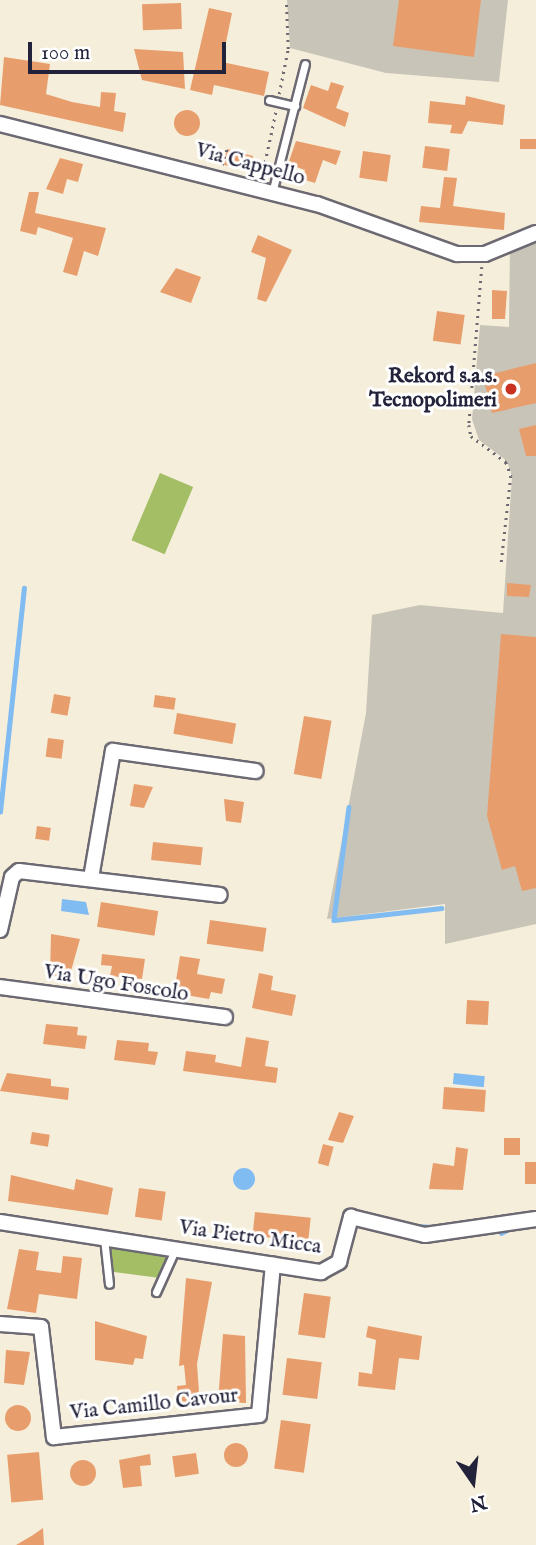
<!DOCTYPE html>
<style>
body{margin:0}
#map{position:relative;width:536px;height:1545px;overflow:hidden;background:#f5eedb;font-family:"IM FELL English",serif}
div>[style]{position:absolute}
.industrial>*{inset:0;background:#c8c4b8}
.green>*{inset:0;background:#a3be65;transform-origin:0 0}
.water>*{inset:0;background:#80bbf2;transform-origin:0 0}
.round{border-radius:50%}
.stream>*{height:4.5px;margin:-2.25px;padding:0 2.25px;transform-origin:2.25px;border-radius:2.25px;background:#80bbf2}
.building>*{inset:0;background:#e89e6c;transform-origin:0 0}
.path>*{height:2.5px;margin-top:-1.25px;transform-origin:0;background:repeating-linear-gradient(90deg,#6c6973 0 2px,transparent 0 7px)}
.roads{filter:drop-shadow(2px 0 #6c6973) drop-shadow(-2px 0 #6c6973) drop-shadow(0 2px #6c6973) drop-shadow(0 -2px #6c6973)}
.lane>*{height:7px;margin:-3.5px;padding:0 3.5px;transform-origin:3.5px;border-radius:3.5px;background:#fff}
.street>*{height:14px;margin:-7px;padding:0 7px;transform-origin:7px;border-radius:7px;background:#fff}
.dots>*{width:19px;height:19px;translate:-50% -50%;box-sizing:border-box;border:4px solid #fff;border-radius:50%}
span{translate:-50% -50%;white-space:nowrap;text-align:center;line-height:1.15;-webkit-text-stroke:6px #fff;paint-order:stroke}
.street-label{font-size:21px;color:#22223b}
.poi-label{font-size:21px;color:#22223b;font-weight:700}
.right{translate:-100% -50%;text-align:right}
.north{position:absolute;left:438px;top:1447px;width:70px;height:70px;-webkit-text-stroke:5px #fff;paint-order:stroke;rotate:166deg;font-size:19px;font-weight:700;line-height:28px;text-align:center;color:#22223b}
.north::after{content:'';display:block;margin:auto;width:24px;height:32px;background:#22223b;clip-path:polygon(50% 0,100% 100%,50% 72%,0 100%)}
.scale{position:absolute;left:28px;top:42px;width:198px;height:32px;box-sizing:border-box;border:4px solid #22223b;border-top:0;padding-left:9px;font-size:21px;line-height:24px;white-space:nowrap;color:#22223b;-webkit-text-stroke:5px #fff;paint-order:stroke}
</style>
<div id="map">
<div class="industrial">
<i style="clip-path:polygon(287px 0,508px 0,499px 82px,386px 73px,290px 48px)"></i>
<i style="clip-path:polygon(536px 232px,536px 924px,445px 944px,445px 904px,327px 919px,366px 713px,372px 615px,420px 605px,503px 613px,512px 476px,507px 461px,479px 440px,472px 419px,480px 325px,509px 327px,510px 244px)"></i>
</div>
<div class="green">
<i style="left:160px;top:473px;width:36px;height:73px;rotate:23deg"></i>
<i style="clip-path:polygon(110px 1247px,168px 1255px,160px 1278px,114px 1272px)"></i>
</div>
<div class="water">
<i style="clip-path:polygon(62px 899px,86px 902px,89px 915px,61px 911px)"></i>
<i style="left:454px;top:1073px;width:31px;height:11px;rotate:6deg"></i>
<i class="round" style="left:233px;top:1168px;width:22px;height:22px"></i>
</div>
<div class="stream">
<i style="left:349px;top:807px;width:114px;rotate:97.6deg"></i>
<i style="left:334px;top:920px;width:108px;rotate:-6.4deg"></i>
<i style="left:0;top:812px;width:225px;rotate:-83.9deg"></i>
<i style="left:415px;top:1226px;width:19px;rotate:3deg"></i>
<i style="left:501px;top:1233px;width:11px;rotate:-27deg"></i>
</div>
<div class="building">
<i style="clip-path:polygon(399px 0,481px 0,474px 57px,393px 46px)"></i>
<i style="left:181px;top:3px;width:26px;height:39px;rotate:88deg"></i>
<i style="clip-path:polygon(209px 8px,232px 13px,222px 62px,269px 72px,264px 96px,214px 85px,212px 95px,190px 90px)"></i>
<i style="clip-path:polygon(134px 49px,183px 52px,185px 89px,142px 80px)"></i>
<i style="clip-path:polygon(4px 57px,50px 64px,46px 94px,72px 102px,100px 107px,101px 92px,116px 93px,114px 111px,126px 113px,123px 132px,0 105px)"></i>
<i style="clip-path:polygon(331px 82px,344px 86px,336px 108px,349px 113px,345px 127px,303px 108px,311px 85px,328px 91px)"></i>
<i style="clip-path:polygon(466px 96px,505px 105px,503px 125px,468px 121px,462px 134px,450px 133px,452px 125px,428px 123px,430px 101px,465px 105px)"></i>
<i class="round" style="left:174px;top:110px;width:26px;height:26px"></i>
<i style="left:536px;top:139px;width:10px;height:16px;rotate:90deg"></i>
<i style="clip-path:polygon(296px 141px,341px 151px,336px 165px,323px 160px,315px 183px,302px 179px,305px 170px,288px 164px)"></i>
<i style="left:425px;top:146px;width:25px;height:22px;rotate:7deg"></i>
<i style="left:227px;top:149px;width:27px;height:16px;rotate:15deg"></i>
<i style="left:363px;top:151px;width:28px;height:27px;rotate:8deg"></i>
<i style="clip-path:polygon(60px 158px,83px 164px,78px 182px,67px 179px,63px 194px,46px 189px)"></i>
<i style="clip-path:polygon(444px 177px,457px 178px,453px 206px,505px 213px,504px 230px,419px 222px,421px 206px,440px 208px)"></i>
<i style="clip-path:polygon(29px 192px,39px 192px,35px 213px,106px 228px,98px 256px,84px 251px,77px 276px,63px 272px,73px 238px,38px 227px,36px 235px,20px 231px)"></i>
<i style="clip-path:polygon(258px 235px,292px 250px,266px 302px,257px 299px,266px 258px,251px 252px)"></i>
<i style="clip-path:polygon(176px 268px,201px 277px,191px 303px,160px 292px)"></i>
<i style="clip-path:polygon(492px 290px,507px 291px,505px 319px,492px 319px)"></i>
<i style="left:437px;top:311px;width:28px;height:30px;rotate:8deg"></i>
<i style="clip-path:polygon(536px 363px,536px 403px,492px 413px,483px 376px)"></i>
<i style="clip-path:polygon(536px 425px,536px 456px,526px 456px,519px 429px)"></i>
<i style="clip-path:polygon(507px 583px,531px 585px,529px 597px,507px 596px)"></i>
<i style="clip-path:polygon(501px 634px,536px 637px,536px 888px,522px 891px,515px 866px,502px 870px,487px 816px)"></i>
<i style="left:54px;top:694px;width:17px;height:19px;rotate:10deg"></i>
<i style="left:155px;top:695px;width:21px;height:12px;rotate:8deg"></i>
<i style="left:177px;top:713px;width:60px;height:21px;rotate:10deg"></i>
<i style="left:304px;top:716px;width:28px;height:59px;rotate:10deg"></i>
<i style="left:48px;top:738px;width:16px;height:19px;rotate:7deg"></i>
<i style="clip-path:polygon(134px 784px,153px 787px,144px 808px,130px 806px)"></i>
<i style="clip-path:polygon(224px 799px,244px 802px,241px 823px,226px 821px)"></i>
<i style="left:37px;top:826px;width:14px;height:13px;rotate:8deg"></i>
<i style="left:153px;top:842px;width:50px;height:18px;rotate:6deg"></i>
<i style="left:101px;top:902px;width:58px;height:25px;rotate:9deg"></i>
<i style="left:210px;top:920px;width:57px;height:24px;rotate:8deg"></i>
<i style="clip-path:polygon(51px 934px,80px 939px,69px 978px,50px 975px)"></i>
<i style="clip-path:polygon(102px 954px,145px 959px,142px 979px,110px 976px,112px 966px,101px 965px)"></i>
<i style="clip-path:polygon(180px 956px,200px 959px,197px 974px,225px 979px,222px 994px,211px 992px,209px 999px,174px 993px)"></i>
<i style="clip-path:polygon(259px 973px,273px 976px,271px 990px,296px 995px,292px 1016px,252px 1008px)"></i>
<i style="left:467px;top:1000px;width:22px;height:24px;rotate:3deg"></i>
<i style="clip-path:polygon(46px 1024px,78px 1027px,77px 1035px,87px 1036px,85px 1049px,43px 1044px)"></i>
<i style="clip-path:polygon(246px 1037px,269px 1041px,265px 1066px,278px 1068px,276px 1083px,183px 1071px,186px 1051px,216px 1055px,215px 1062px,241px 1067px)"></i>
<i style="clip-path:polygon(117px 1040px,149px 1043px,148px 1051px,158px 1052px,155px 1065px,114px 1060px)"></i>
<i style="clip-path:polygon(7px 1073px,51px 1079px,51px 1086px,69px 1088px,68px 1100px,0 1091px)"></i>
<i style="left:444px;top:1087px;width:42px;height:22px;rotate:4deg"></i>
<i style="clip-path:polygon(339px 1112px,354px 1116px,343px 1143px,328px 1140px)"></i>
<i style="left:32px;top:1132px;width:18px;height:12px;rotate:9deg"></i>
<i style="left:504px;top:1138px;width:16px;height:17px"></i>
<i style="left:323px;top:1144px;width:11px;height:20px;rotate:15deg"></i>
<i style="clip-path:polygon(456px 1147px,468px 1149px,463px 1190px,429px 1189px,433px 1163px,454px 1166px)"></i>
<i style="left:525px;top:1162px;width:11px;height:22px"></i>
<i style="clip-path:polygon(11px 1175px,74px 1190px,76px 1179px,113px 1188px,108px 1215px,8px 1201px)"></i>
<i style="left:139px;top:1188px;width:27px;height:29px;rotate:8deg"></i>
<i style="left:255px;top:1212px;width:56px;height:24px;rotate:6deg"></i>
<i style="clip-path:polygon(19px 1249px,39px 1252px,36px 1270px,61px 1273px,63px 1256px,82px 1258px,77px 1299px,39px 1294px,36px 1313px,7px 1309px)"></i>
<i style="clip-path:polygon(186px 1278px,212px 1282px,197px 1364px,200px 1406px,179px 1408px,177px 1386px,186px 1385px,184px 1365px,179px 1366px)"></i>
<i style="left:304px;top:1293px;width:27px;height:42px;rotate:8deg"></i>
<i style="clip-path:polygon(95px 1321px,147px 1336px,143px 1359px,135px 1358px,133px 1365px,95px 1360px)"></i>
<i style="clip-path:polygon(368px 1326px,422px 1336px,419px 1360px,399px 1358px,395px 1390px,358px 1386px,359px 1372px,372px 1374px,376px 1340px,366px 1337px)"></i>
<i style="clip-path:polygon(223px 1334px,245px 1336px,246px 1403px,218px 1402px)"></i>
<i style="clip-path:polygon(6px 1350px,30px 1352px,24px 1385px,4px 1383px)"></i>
<i style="left:287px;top:1358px;width:35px;height:37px;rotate:7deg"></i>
<i class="round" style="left:5px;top:1405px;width:26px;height:26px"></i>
<i style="left:281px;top:1420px;width:30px;height:49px;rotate:8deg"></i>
<i class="round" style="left:224px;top:1443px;width:24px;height:24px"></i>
<i style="left:39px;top:1452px;width:48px;height:32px;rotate:85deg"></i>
<i style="left:196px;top:1453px;width:21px;height:24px;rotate:82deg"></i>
<i style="clip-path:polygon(150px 1454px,151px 1465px,140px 1466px,142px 1486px,123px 1488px,119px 1460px)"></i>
<i class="round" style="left:70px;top:1460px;width:26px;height:26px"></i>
<i style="clip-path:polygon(43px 1528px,44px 1545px,16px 1545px,33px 1535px)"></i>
</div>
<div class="path">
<i style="left:279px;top:94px;width:46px;rotate:-78.7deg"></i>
<i style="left:288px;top:49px;width:49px;rotate:-92.3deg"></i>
<i style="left:222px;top:165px;width:17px;rotate:-73deg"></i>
<i style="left:262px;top:176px;width:67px;rotate:-78deg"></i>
<i style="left:482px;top:267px;width:159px;rotate:94.7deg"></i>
<i style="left:469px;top:425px;width:11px;rotate:80deg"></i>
<i style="left:471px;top:436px;width:44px;rotate:36.6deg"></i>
<i style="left:506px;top:462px;width:15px;rotate:70deg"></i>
<i style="left:511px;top:476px;width:91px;rotate:96.3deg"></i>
</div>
<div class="roads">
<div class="lane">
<i style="left:269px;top:100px;width:27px;rotate:13deg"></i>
<i style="left:272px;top:193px;width:133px;rotate:-75.7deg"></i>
<i style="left:104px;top:1238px;width:46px;rotate:83.8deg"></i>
<i style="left:156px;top:1292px;width:46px;rotate:-65.7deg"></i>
</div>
<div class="street">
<i style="left:0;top:124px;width:327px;rotate:14.2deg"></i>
<i style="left:317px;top:204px;width:149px;rotate:19.7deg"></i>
<i style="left:457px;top:254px;width:28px"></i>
<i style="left:485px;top:254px;width:55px;rotate:-22.4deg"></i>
<i style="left:91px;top:878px;width:129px;rotate:-80.2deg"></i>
<i style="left:113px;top:751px;width:144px;rotate:8deg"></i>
<i style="left:0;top:930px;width:54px;rotate:-77.2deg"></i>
<i style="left:12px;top:877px;width:9px;rotate:-41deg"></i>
<i style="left:19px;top:871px;width:202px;rotate:6.8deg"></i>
<i style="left:0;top:987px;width:227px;rotate:7.6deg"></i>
<i style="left:0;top:1222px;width:325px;rotate:8.9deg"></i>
<i style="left:321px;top:1272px;width:21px;rotate:-29deg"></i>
<i style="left:339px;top:1262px;width:47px;rotate:-75.1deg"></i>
<i style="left:351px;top:1217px;width:76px;rotate:13.7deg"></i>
<i style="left:425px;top:1235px;width:112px;rotate:-8.2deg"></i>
<i style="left:0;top:1324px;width:41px;rotate:4.2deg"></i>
<i style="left:41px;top:1327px;width:111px;rotate:83.3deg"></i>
<i style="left:54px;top:1437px;width:206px;rotate:-6.1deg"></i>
<i style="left:259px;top:1415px;width:151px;rotate:-84.7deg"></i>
</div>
</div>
<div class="dots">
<i style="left:511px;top:389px;background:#c8321e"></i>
</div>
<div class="street-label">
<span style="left:250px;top:165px;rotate:15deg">Via Cappello</span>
<span style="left:116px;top:984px;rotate:9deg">Via Ugo Foscolo</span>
<span style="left:250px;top:1238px;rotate:8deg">Via Pietro Micca</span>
<span style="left:154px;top:1405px;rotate:-6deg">Via Camillo Cavour</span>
</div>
<div class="poi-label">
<span class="right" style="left:497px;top:389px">Rekord s.a.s.<br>Tecnopolimeri</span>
</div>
<div class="north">N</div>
<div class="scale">100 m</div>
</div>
